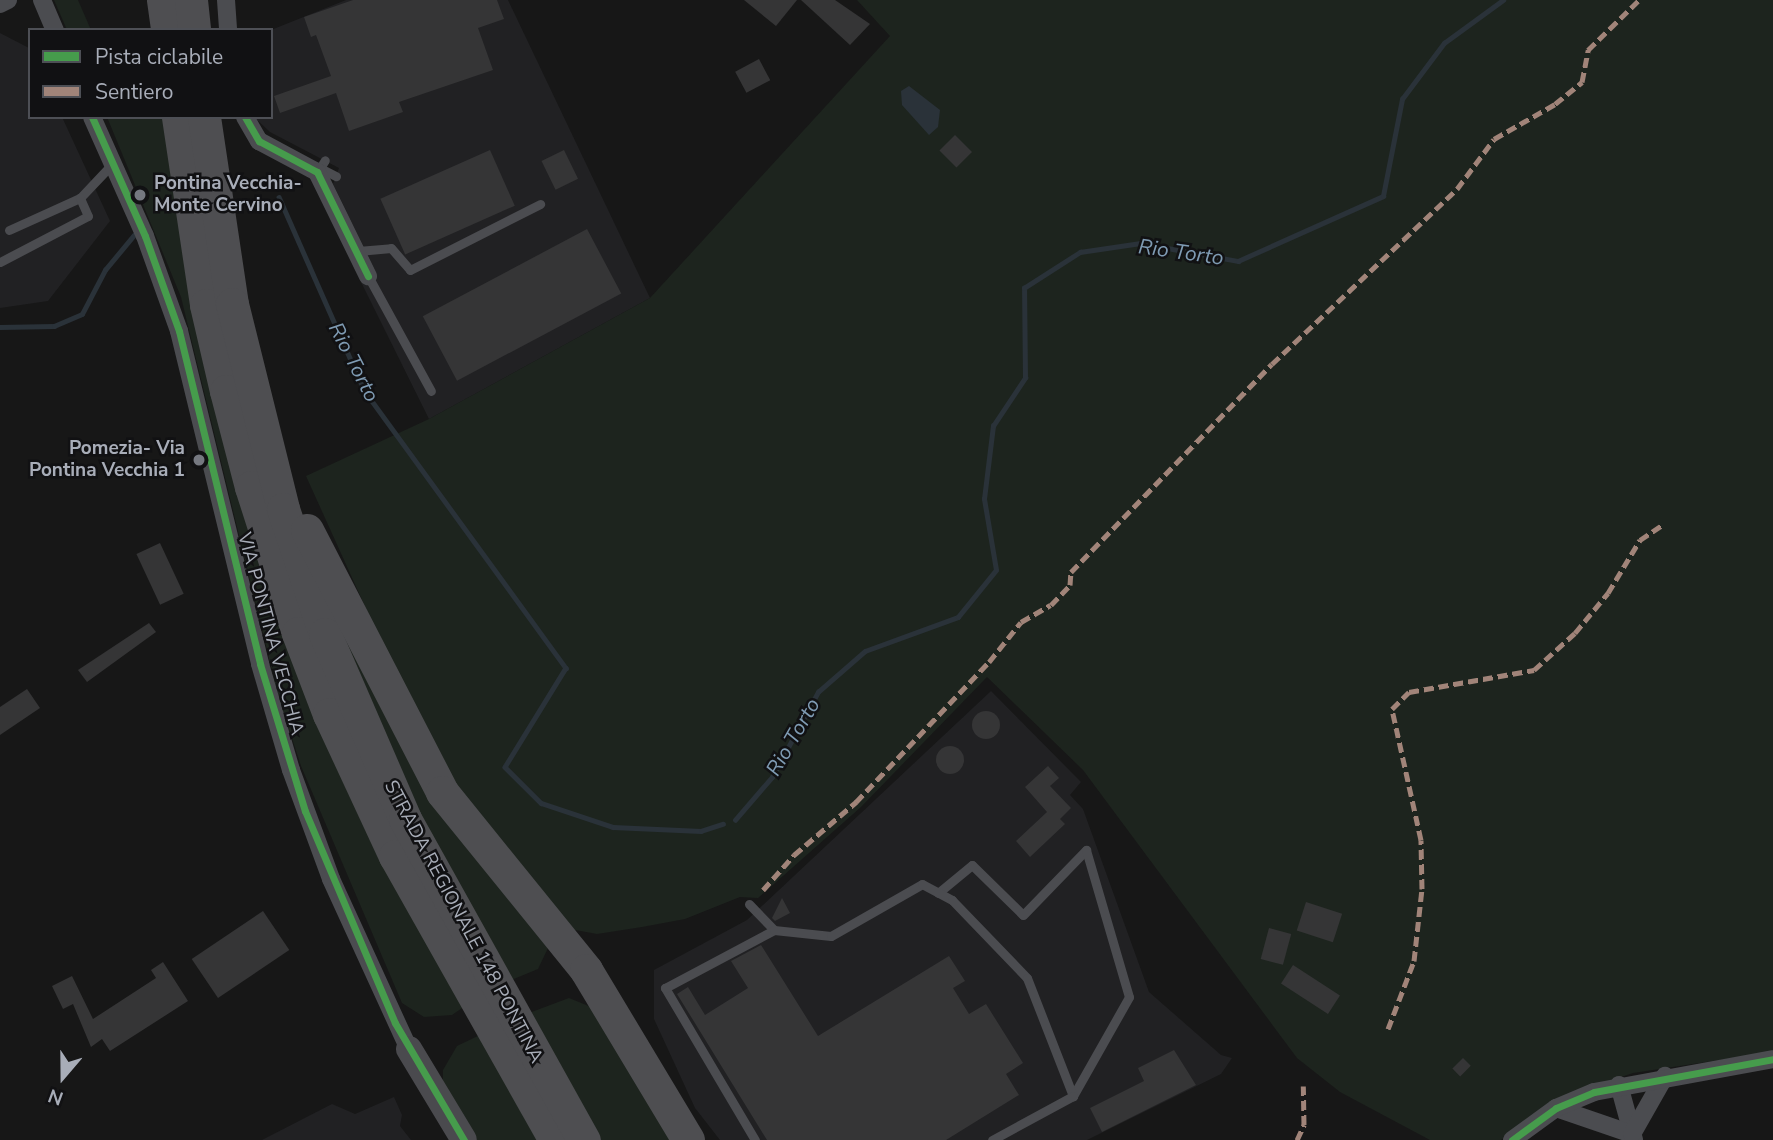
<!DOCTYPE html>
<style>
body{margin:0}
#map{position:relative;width:1773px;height:1140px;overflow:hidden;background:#171717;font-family:"Nunito Sans",sans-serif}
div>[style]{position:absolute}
.built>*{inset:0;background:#212123}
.green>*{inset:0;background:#1d241e}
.water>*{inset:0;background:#2a3239}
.stream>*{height:4.5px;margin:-2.25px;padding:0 2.25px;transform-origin:2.25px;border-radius:2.25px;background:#2a3239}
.building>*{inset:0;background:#353536;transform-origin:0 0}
.round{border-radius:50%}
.lane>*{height:9px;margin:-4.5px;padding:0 4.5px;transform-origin:4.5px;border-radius:4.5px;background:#4b4c50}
.street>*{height:18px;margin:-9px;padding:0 9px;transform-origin:9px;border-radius:9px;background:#4b4c50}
.secondary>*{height:26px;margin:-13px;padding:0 13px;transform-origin:13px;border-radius:13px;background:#4a4a4e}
.highway>*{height:33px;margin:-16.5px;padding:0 16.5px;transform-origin:16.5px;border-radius:16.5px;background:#4e4e51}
.quiet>*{height:5px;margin-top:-2.5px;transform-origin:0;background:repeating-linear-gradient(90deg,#a18479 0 10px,transparent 0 15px)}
.cycleway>*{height:7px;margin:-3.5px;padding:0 3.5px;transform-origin:3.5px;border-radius:3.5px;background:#469c4c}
.dots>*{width:19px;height:19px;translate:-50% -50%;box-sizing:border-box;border:4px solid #111113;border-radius:50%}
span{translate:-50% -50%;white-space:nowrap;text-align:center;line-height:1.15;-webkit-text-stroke:5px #111113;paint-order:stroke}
.poi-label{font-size:19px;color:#a8adb8;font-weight:700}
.left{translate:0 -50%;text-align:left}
.right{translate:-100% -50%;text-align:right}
.street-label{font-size:19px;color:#a8adb8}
.water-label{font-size:21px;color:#7f9bb3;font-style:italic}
.legend{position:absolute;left:28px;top:28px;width:245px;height:91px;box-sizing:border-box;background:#111113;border:2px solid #4d4f55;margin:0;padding:9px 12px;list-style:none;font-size:21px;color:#a8adb8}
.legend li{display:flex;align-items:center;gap:14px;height:35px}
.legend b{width:35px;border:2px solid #4d4f55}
.north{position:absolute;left:28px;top:1042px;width:70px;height:70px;-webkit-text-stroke:5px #111113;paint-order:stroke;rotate:200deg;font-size:19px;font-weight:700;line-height:28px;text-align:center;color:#a8adb8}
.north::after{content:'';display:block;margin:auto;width:24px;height:32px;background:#a8adb8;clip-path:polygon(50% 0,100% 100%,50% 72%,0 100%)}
</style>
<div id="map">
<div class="built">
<i style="clip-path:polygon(346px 0,508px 0,650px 298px,429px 419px,360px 280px,376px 272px,333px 184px,339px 168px,270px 132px,254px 117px,271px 117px,271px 30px)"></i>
<i style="clip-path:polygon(0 33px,29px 48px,30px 117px,62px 117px,110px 221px,48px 301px,0 308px)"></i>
<i style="clip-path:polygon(991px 691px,1081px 782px,1070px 795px,1083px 809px,1149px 992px,1221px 1055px,1232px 1058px,1221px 1074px,1087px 1140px,720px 1140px,695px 1108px,654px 1019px,654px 970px,747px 920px)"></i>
<i style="clip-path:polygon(394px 1097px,402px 1115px,400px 1126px,411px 1140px,262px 1140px,332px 1104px,355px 1114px)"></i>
</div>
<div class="green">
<i style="clip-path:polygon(54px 0,78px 0,91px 30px,67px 30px)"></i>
<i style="clip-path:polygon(857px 0,1773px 0,1773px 1052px,1633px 1073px,1562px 1097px,1501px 1140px,1430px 1140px,1340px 1092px,1297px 1058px,1083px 770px,987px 677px,861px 807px,758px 898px,740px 897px,685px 919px,642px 927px,597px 934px,570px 929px,435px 761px,306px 476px,429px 419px,650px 298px,890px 36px)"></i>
<i style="clip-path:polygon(107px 117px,174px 117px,194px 248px,465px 1006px,452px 1015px,424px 1017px,402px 1003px,301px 766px,278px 695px,181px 297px)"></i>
<i style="clip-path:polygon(334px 620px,548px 948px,538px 969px,509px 981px,431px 842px)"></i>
<i style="clip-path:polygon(569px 998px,591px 1007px,675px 1140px,601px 1140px,529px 1013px)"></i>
<i style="clip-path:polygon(484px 1033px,546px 1140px,475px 1140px,443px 1081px,443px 1070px,457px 1046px)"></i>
</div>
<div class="water">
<i style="clip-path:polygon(909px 86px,940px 110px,938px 127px,929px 135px,902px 105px,901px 91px)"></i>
</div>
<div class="stream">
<i style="left:279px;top:197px;width:211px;rotate:66.2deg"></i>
<i style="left:364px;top:390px;width:344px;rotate:54deg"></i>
<i style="left:566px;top:668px;width:116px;rotate:121.6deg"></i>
<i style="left:505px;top:767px;width:51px;rotate:45deg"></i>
<i style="left:541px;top:803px;width:76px;rotate:18.4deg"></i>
<i style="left:613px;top:827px;width:88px;rotate:2.6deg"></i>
<i style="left:701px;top:831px;width:23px;rotate:-18deg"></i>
<i style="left:0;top:327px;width:54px;rotate:-1.1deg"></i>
<i style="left:54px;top:326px;width:30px;rotate:-23deg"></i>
<i style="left:82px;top:314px;width:50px;rotate:-62.4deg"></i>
<i style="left:105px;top:270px;width:45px;rotate:-50.4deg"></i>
<i style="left:735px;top:820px;width:57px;rotate:-49.3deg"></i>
<i style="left:772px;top:777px;width:97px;rotate:-61.6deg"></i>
<i style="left:818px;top:692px;width:62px;rotate:-41.1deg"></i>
<i style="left:865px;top:651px;width:99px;rotate:-20.1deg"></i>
<i style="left:958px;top:617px;width:60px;rotate:-51deg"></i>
<i style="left:996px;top:570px;width:72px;rotate:-99.6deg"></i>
<i style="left:984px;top:499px;width:74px;rotate:-83deg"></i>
<i style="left:993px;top:426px;width:58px;rotate:-56.3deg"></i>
<i style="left:1025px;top:378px;width:90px;rotate:-90.6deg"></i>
<i style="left:1024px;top:288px;width:67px;rotate:-32.7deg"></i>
<i style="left:1080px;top:252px;width:61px;rotate:-8.5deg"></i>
<i style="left:1140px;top:243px;width:100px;rotate:10.4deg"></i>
<i style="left:1238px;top:261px;width:159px;rotate:-24.1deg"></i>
<i style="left:1383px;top:196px;width:99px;rotate:-78.9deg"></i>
<i style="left:1402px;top:99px;width:70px;rotate:-53.1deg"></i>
<i style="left:1444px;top:43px;width:73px;rotate:-36.1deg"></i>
</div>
<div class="building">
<i style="clip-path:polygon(353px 0,497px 0,504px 19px,478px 28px,493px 70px,399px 102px,403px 112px,349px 131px,336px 93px,280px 113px,274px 96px,331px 76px,316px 35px,311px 37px,304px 17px)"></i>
<i style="clip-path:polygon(744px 0,797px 0,776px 26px)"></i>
<i style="clip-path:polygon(801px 0,835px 0,870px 24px,850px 45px)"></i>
<i style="left:759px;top:59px;width:24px;height:27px;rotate:62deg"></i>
<i style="left:955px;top:135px;width:24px;height:22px;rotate:45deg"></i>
<i style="left:490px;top:150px;width:61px;height:120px;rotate:66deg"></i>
<i style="left:564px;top:150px;width:32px;height:25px;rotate:64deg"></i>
<i style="left:587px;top:229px;width:73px;height:186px;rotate:62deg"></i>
<i style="left:160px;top:543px;width:56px;height:26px;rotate:65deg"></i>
<i style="clip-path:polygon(149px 623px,156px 632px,87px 682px,78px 670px)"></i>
<i style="clip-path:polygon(27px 689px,40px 708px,0 735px,0 707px)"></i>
<i class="round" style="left:972px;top:711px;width:28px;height:28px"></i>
<i class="round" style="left:936px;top:746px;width:28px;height:28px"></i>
<i style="clip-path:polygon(1048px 766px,1059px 778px,1050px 786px,1071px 808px,1060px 819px,1065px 824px,1030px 857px,1016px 841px,1047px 812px,1025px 787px)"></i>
<i style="clip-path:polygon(782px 898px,790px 913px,775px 921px,772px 918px)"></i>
<i style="left:1306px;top:902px;width:38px;height:30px;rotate:18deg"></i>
<i style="left:263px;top:911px;width:47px;height:86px;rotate:56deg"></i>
<i style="left:1269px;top:928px;width:23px;height:32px;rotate:15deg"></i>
<i style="clip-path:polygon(761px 945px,818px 1036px,949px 956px,965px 981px,953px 988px,969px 1014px,986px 1004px,1023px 1063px,1006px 1074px,1019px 1095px,946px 1140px,767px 1140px,677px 994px,688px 987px,705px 1015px,748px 988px,731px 961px)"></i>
<i style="clip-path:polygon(163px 962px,188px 1001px,110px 1051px,102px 1039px,91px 1047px,73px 1004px,63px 1009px,52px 986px,72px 976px,93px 1019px,156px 978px,151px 970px)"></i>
<i style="left:1293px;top:965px;width:56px;height:22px;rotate:33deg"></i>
<i style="clip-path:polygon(1174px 1050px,1196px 1085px,1102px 1132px,1090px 1108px,1144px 1081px,1138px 1068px)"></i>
<i style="left:1463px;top:1058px;width:11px;height:15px;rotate:45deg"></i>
</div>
<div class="lane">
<i style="left:312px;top:165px;width:9px;rotate:21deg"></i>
<i style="left:320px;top:168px;width:9px;rotate:-58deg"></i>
<i style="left:320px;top:168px;width:18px;rotate:27deg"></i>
<i style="left:9px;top:230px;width:78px;rotate:-24.3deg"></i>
<i style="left:80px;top:198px;width:47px;rotate:-46.7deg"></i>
<i style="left:358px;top:251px;width:33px;rotate:-5deg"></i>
<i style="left:391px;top:248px;width:29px;rotate:49deg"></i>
<i style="left:410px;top:270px;width:146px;rotate:-26.9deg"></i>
<i style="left:0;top:262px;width:99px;rotate:-27.6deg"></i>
<i style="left:88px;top:216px;width:20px;rotate:-114deg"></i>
<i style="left:368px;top:276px;width:131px;rotate:61.3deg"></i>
<i style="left:938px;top:893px;width:44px;rotate:-39.5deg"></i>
<i style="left:972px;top:865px;width:71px;rotate:44.4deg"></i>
<i style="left:1023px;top:915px;width:91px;rotate:-45.9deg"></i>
<i style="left:1086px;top:850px;width:153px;rotate:73.7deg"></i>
<i style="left:1129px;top:997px;width:114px;rotate:119.5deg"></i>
<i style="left:749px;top:904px;width:36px;rotate:46deg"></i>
<i style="left:755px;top:1140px;width:177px;rotate:-120.6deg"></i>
<i style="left:665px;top:988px;width:123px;rotate:-28deg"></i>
<i style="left:774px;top:930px;width:57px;rotate:6deg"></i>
<i style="left:831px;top:936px;width:105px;rotate:-29.7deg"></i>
<i style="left:922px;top:884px;width:34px;rotate:28deg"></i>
<i style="left:952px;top:900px;width:108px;rotate:46.1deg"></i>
<i style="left:1027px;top:978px;width:127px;rotate:68.7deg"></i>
<i style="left:1073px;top:1096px;width:92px;rotate:151.5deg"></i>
</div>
<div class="street">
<i style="left:42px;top:0;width:33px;rotate:67deg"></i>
<i style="left:226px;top:0;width:30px;rotate:86deg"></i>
<i style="left:0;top:4px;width:9px;rotate:-27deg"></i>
<i style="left:92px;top:117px;width:130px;rotate:66deg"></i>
<i style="left:145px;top:236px;width:101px;rotate:70.3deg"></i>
<i style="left:179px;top:331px;width:343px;rotate:76.3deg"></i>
<i style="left:260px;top:664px;width:110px;rotate:73.7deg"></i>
<i style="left:291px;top:770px;width:116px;rotate:69.8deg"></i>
<i style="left:331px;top:879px;width:187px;rotate:65.4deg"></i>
<i style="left:245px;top:117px;width:28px;rotate:60deg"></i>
<i style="left:259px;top:141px;width:66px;rotate:28.1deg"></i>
<i style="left:317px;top:172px;width:116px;rotate:63.9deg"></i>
<i style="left:1619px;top:1085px;width:57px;rotate:74.7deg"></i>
<i style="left:1556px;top:1108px;width:80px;rotate:18.9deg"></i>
<i style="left:1632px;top:1134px;width:67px;rotate:-60.4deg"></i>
<i style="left:1512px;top:1140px;width:54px;rotate:-36deg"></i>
<i style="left:1556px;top:1108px;width:41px;rotate:-22.8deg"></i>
<i style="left:1594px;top:1092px;width:182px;rotate:-10.4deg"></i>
</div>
<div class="secondary">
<i style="left:409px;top:1049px;width:106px;rotate:58.9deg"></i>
</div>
<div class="highway">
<i style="left:163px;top:0;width:30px;rotate:82deg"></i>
<i style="left:191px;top:0;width:30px;rotate:84deg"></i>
<i style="left:178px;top:117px;width:190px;rotate:81.5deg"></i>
<i style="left:206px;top:305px;width:88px;rotate:76.9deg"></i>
<i style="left:226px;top:391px;width:99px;rotate:75.4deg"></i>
<i style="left:251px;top:487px;width:153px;rotate:72.2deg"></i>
<i style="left:298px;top:633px;width:87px;rotate:69.1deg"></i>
<i style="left:329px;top:714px;width:157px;rotate:65.1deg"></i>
<i style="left:395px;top:856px;width:326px;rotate:60.6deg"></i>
<i style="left:204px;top:117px;width:189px;rotate:81.5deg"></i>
<i style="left:232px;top:304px;width:211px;rotate:76deg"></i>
<i style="left:283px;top:509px;width:132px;rotate:71.4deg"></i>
<i style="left:325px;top:634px;width:202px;rotate:66.6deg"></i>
<i style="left:405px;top:819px;width:368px;rotate:60.9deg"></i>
<i style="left:307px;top:530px;width:295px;rotate:62.7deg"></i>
<i style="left:442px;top:792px;width:229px;rotate:51deg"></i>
<i style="left:586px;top:970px;width:198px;rotate:59deg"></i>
</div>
<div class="quiet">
<i style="left:763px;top:890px;width:47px;rotate:-48.5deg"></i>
<i style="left:794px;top:855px;width:82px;rotate:-40.5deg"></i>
<i style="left:856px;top:802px;width:193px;rotate:-46.5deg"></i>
<i style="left:989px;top:662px;width:51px;rotate:-51.3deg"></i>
<i style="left:1021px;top:622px;width:34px;rotate:-30deg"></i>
<i style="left:1051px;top:605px;width:28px;rotate:-46deg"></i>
<i style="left:1070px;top:585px;width:13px;rotate:-86deg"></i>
<i style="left:1071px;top:572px;width:289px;rotate:-46deg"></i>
<i style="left:1272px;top:364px;width:255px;rotate:-43.4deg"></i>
<i style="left:1457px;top:189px;width:62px;rotate:-53.5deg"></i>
<i style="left:1494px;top:139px;width:70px;rotate:-29.8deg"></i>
<i style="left:1555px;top:104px;width:35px;rotate:-39deg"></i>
<i style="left:1582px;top:82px;width:33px;rotate:-79deg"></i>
<i style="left:1588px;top:50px;width:71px;rotate:-44.4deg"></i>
<i style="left:1388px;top:1029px;width:73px;rotate:-69.1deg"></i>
<i style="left:1414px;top:961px;width:72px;rotate:-83.7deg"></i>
<i style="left:1422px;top:889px;width:49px;rotate:-91.2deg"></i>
<i style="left:1421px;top:840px;width:134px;rotate:-102.5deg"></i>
<i style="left:1392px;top:709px;width:24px;rotate:-45deg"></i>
<i style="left:1409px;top:692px;width:127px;rotate:-10deg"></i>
<i style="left:1534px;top:670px;width:55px;rotate:-42.1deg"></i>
<i style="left:1575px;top:633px;width:52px;rotate:-50.5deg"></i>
<i style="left:1608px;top:593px;width:62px;rotate:-58.9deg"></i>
<i style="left:1640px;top:540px;width:27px;rotate:-34deg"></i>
<i style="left:1297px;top:1140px;width:17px;rotate:-65deg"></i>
<i style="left:1304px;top:1125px;width:39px;rotate:-91deg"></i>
</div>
<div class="cycleway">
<i style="left:92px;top:117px;width:130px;rotate:66deg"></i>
<i style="left:145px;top:236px;width:101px;rotate:70.3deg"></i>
<i style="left:179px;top:331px;width:343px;rotate:76.3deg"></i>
<i style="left:260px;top:664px;width:154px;rotate:73deg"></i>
<i style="left:305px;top:811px;width:230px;rotate:67deg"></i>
<i style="left:395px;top:1023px;width:136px;rotate:59.5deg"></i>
<i style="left:245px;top:117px;width:28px;rotate:60deg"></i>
<i style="left:259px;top:141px;width:66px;rotate:28.1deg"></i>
<i style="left:317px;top:172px;width:116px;rotate:63.9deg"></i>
<i style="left:1512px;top:1140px;width:54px;rotate:-36deg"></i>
<i style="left:1556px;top:1108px;width:41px;rotate:-22.8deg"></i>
<i style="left:1594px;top:1092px;width:182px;rotate:-10.4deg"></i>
</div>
<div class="dots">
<i style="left:140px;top:195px;background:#757880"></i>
<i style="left:199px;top:460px;background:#757880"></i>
</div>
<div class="poi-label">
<span class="left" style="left:154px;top:195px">Pontina Vecchia-<br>Monte Cervino</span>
<span class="right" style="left:185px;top:460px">Pomezia- Via<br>Pontina Vecchia 1</span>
</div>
<div class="street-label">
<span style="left:270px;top:634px;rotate:75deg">VIA PONTINA VECCHIA</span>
<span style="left:463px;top:922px;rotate:62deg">STRADA REGIONALE 148 PONTINA</span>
</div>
<div class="water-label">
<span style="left:1181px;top:252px;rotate:8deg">Rio Torto</span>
<span style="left:354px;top:362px;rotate:63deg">Rio Torto</span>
<span style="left:793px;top:737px;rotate:-60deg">Rio Torto</span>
</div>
<ul class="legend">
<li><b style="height:9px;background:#469c4c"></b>Pista ciclabile</li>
<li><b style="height:9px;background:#a18479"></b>Sentiero</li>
</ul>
<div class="north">N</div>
</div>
